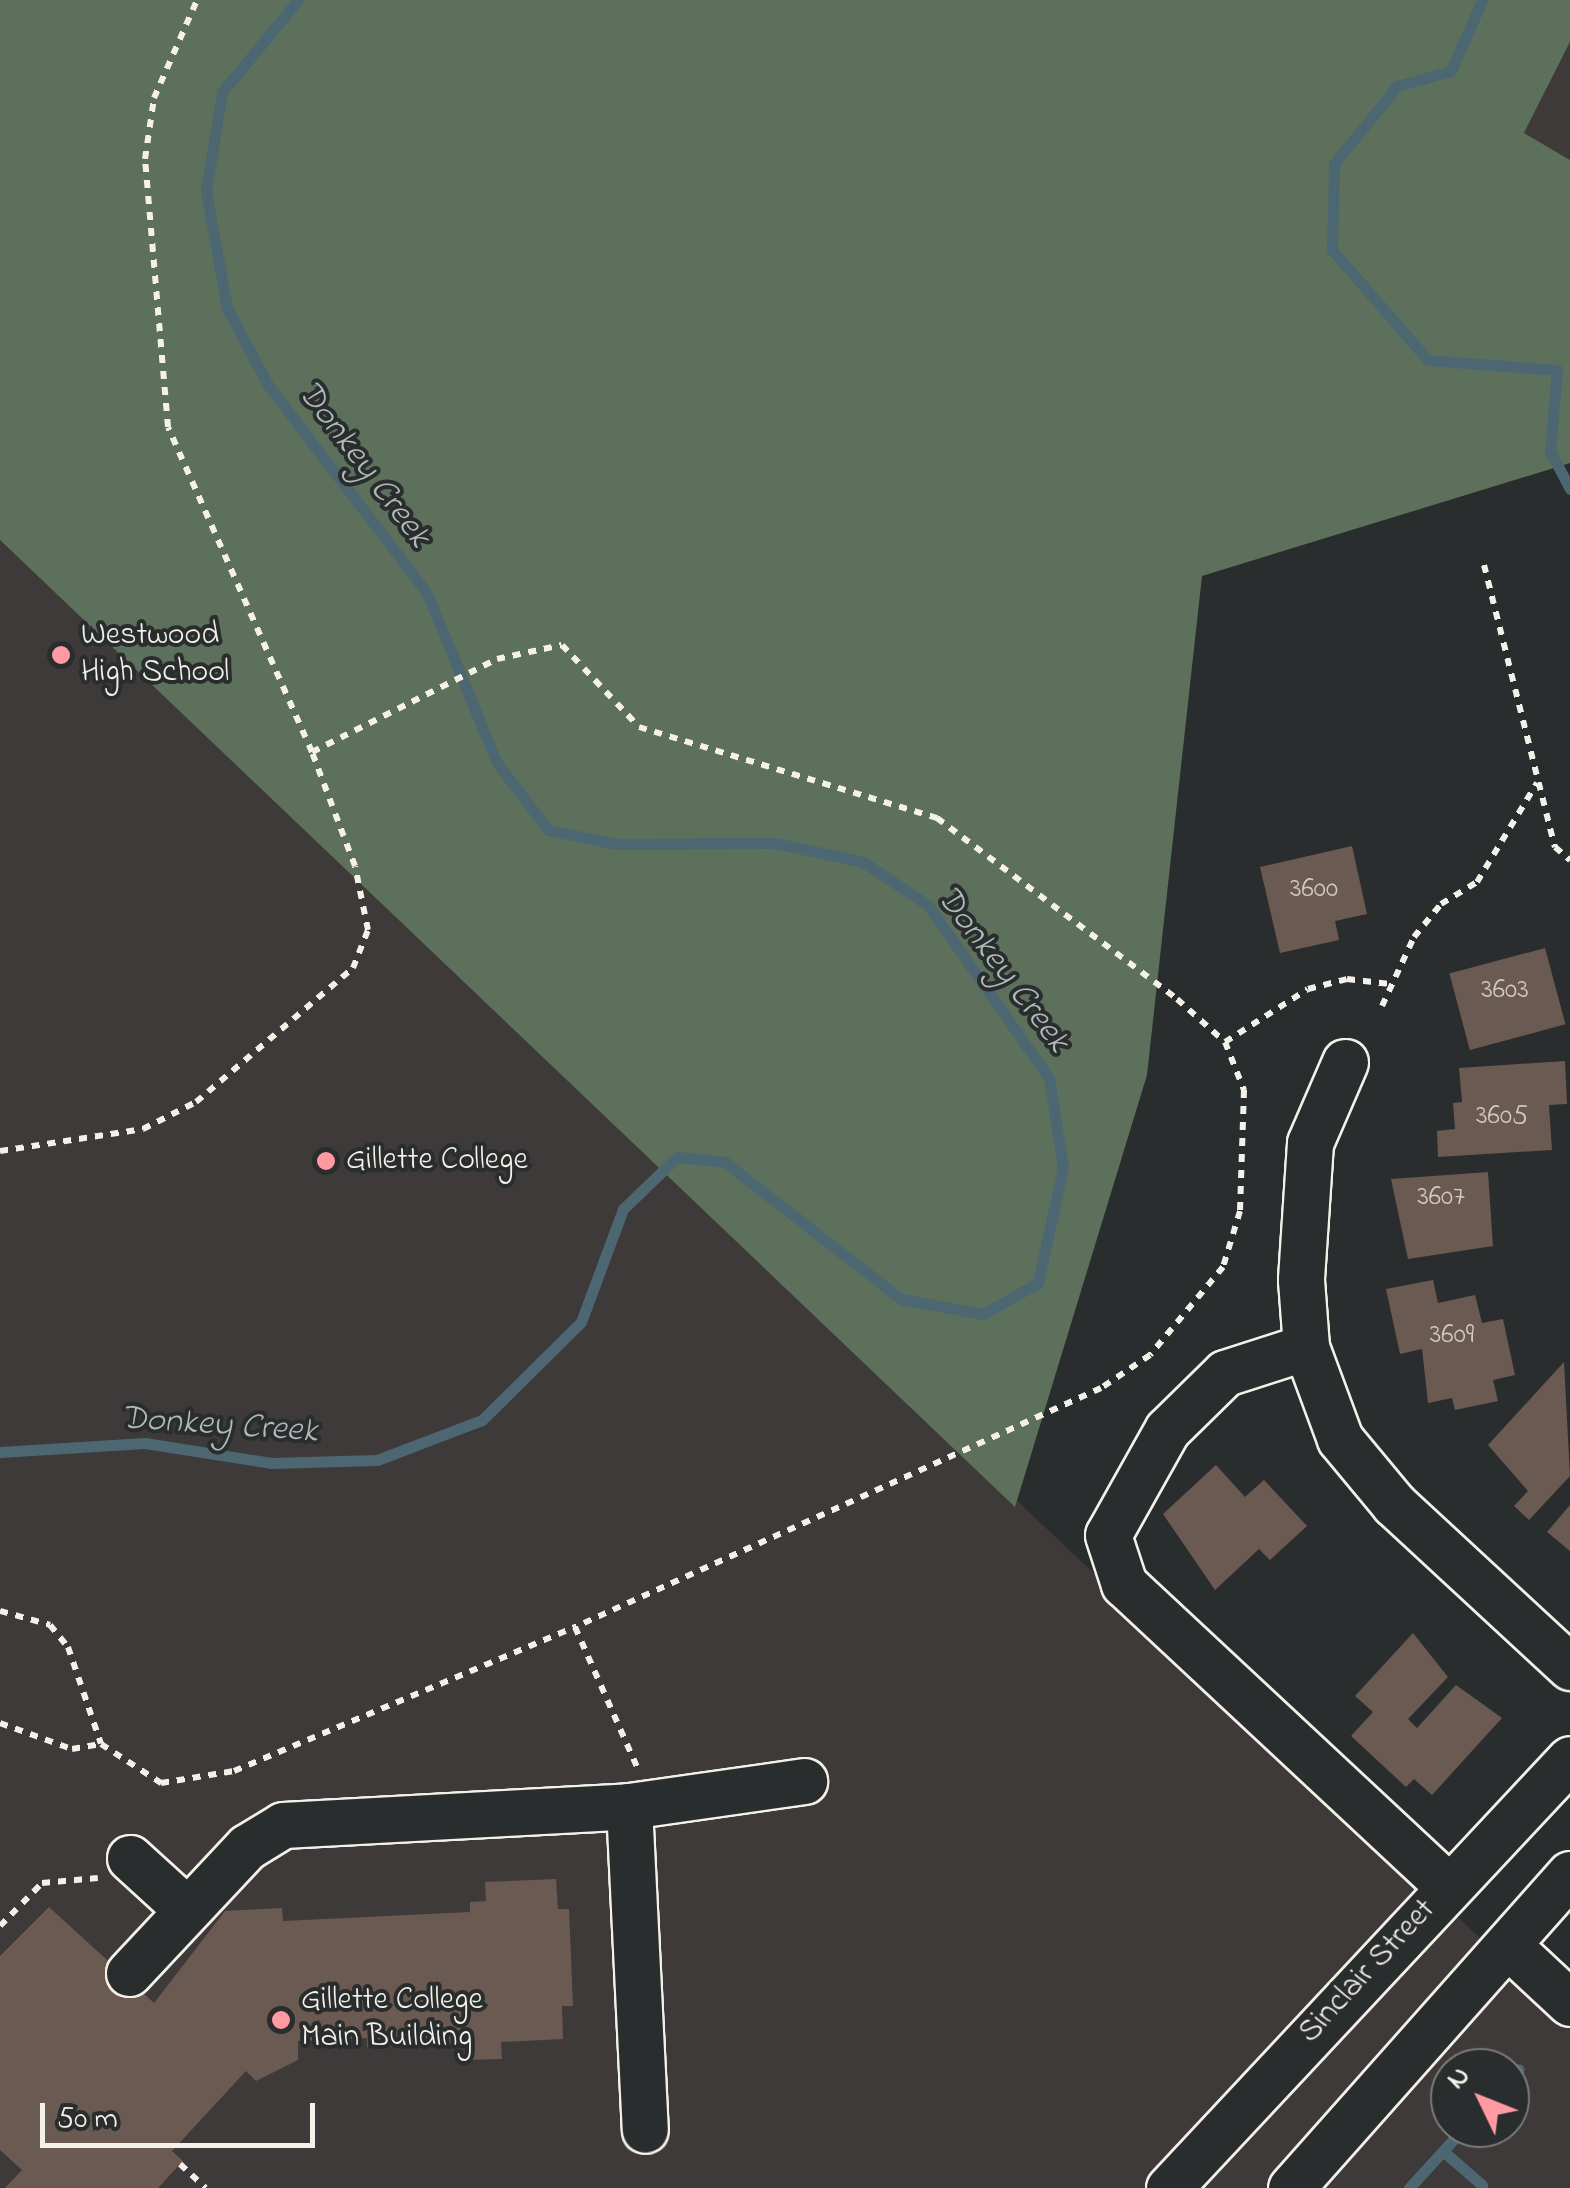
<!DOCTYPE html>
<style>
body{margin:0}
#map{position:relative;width:1570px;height:2188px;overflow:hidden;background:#2a2d2e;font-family:"Indie Flower",sans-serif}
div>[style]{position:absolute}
.built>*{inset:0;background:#3e3a39}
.green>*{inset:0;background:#5c705b}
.stream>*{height:11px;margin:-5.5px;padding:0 5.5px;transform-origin:5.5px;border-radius:5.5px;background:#4d6772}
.building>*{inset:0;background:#6b5a52;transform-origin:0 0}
.path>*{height:6px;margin-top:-3px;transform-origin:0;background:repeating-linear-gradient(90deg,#f4f1e8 0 8px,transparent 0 16px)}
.roads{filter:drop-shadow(2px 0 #f4f1e8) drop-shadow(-2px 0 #f4f1e8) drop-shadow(0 2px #f4f1e8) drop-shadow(0 -2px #f4f1e8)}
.minor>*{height:45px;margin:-22.5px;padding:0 22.5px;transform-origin:22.5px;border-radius:22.5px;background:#2a2d2e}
.dots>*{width:28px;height:28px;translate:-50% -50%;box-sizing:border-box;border:5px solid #2a2d2e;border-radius:50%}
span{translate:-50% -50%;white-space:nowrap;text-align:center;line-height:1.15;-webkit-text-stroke:8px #2a2d2e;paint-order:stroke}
.number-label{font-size:28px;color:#d2cbc2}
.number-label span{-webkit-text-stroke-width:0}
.poi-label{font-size:32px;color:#f4f1e8}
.left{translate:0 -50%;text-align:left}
.street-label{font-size:32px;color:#f4f1e8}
.water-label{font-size:35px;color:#b1bab9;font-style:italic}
.north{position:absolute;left:1430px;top:2048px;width:100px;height:100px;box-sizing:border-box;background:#2a2d2e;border:2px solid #7b7b78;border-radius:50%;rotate:313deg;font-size:28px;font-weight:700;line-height:40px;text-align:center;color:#f4f1e8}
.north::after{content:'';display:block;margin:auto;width:35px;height:45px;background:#ff9aa2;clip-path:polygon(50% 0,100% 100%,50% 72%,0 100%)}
.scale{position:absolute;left:40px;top:2103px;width:275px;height:45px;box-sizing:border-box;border:5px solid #f4f1e8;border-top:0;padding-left:12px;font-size:30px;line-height:35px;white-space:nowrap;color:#f4f1e8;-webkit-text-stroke:8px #2a2d2e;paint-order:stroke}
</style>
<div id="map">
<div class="built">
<i style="clip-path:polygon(1570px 42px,1570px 160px,1524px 133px)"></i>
<i style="clip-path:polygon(evenodd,0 540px,1570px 2023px,1570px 2188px,0 2188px,0 540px,1450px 2068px,1510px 2068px,1510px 2128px,1450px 2128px,1450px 2068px)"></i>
</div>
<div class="green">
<i style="clip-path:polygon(0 0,1570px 0,1570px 42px,1524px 133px,1570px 160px,1570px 463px,1202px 576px,1147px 1075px,1015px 1507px,0 540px)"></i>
</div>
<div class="stream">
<i style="left:1482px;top:0;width:77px;rotate:113.6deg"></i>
<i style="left:1451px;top:71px;width:56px;rotate:164.5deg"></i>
<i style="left:1397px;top:86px;width:100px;rotate:128.9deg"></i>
<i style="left:1334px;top:164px;width:86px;rotate:91.3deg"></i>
<i style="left:1332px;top:250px;width:146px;rotate:48.9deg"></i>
<i style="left:1428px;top:360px;width:129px;rotate:4.4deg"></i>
<i style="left:1557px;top:370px;width:81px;rotate:94.9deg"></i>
<i style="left:1550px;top:451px;width:43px;rotate:62.2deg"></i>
<i style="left:0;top:1452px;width:145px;rotate:-3.6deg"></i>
<i style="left:145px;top:1443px;width:128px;rotate:9deg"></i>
<i style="left:271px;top:1463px;width:106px;rotate:-1.6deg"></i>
<i style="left:377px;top:1460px;width:112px;rotate:-20.9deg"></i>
<i style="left:482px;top:1420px;width:139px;rotate:-44.7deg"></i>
<i style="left:581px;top:1322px;width:121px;rotate:-69.6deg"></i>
<i style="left:623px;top:1209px;width:75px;rotate:-43.9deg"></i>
<i style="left:677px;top:1157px;width:48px;rotate:5.9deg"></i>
<i style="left:725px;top:1162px;width:223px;rotate:37.9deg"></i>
<i style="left:901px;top:1299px;width:83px;rotate:10.4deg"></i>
<i style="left:983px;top:1314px;width:63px;rotate:-29.4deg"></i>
<i style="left:1038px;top:1283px;width:119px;rotate:-77.8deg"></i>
<i style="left:1063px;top:1167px;width:90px;rotate:-98.9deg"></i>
<i style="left:1049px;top:1078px;width:211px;rotate:-125deg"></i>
<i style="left:928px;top:905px;width:78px;rotate:-146.5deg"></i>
<i style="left:863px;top:862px;width:91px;rotate:-167.9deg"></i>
<i style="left:774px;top:843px;width:158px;rotate:179.6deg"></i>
<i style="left:616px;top:844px;width:69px;rotate:-168.4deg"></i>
<i style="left:548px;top:830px;width:84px;rotate:-127.3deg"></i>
<i style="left:497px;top:763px;width:184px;rotate:-112.4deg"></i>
<i style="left:427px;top:593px;width:262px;rotate:-127.4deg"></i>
<i style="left:268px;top:385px;width:87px;rotate:-118deg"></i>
<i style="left:227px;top:308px;width:119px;rotate:-100.2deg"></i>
<i style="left:206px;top:191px;width:100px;rotate:-80.8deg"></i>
<i style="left:222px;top:92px;width:119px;rotate:-50.4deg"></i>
<i style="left:1510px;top:2079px;width:13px;rotate:-48deg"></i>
<i style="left:1443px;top:2151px;width:52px;rotate:41.1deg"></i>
<i style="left:1409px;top:2188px;width:81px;rotate:-47.5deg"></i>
</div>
<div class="building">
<i style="clip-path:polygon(1352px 846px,1367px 914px,1335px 921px,1339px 940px,1280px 953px,1260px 867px)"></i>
<i style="left:1545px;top:948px;width:79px;height:99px;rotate:75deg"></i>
<i style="clip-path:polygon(1565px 1061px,1567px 1104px,1549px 1105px,1552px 1150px,1438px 1157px,1437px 1131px,1455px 1129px,1453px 1103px,1462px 1102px,1459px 1068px)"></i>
<i style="clip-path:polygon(1488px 1172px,1493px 1246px,1408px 1259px,1391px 1179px)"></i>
<i style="clip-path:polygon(1433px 1280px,1438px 1303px,1475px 1295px,1482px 1323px,1503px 1319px,1515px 1375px,1493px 1380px,1498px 1401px,1455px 1410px,1452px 1398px,1428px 1403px,1422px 1349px,1400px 1354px,1386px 1289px)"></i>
<i style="clip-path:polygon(1564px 1362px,1570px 1476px,1529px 1520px,1514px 1506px,1528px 1491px,1488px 1445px)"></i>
<i style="clip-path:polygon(1216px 1465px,1245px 1497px,1264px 1480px,1307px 1526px,1270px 1560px,1259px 1549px,1215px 1590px,1163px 1514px)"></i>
<i style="clip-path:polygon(1570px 1505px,1570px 1551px,1547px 1532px)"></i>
<i style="clip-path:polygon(1413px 1633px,1448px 1677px,1408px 1719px,1417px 1728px,1456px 1685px,1502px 1718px,1432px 1795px,1414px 1779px,1406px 1787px,1351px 1736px,1373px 1712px,1355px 1696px)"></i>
<i style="clip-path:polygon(556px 1879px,558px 1909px,569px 1909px,573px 2006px,562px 2006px,563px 2039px,501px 2042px,502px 2059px,466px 2060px,465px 2035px,453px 2044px,367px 2047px,367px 2038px,298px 2041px,298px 2060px,256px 2081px,246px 2071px,172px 2151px,183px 2161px,158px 2188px,5px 2188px,22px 2170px,0 2150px,0 1956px,49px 1907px,154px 2003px,225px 1911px,282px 1908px,283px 1921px,470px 1912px,470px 1902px,486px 1901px,485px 1882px)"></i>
</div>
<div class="path">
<i style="left:1484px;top:565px;width:291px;rotate:75.9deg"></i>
<i style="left:1555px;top:847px;width:20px;rotate:41deg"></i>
<i style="left:312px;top:752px;width:207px;rotate:-26.7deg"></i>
<i style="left:497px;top:659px;width:66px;rotate:-12.2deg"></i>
<i style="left:562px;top:645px;width:112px;rotate:46.8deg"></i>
<i style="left:639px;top:727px;width:312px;rotate:17deg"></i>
<i style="left:937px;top:818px;width:301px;rotate:37deg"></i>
<i style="left:1177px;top:999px;width:64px;rotate:41.9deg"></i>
<i style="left:1225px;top:1042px;width:52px;rotate:68.4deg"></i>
<i style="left:1244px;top:1090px;width:121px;rotate:91.9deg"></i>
<i style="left:1240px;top:1211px;width:59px;rotate:106.9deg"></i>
<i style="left:1223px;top:1267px;width:114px;rotate:129.7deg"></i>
<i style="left:1150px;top:1355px;width:59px;rotate:146deg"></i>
<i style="left:1101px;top:1388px;width:578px;rotate:155.56deg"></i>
<i style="left:1382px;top:1006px;width:76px;rotate:-65.1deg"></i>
<i style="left:1414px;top:937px;width:43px;rotate:-50.7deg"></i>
<i style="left:1441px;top:904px;width:42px;rotate:-31.4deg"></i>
<i style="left:1477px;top:882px;width:116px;rotate:-58.8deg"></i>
<i style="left:1225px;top:1042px;width:98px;rotate:-32.6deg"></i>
<i style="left:1308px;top:989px;width:40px;rotate:-14.4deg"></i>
<i style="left:1347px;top:979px;width:43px;rotate:6.6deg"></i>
<i style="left:0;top:1151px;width:145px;rotate:-8.7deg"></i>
<i style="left:143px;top:1129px;width:59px;rotate:-27deg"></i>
<i style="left:196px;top:1102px;width:206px;rotate:-40.5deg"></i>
<i style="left:353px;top:968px;width:41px;rotate:-68.5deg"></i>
<i style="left:368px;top:930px;width:65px;rotate:-101.5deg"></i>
<i style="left:355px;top:866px;width:122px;rotate:-110.7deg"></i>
<i style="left:312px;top:752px;width:355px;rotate:-113.9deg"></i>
<i style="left:168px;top:427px;width:269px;rotate:-94.9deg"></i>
<i style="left:145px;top:159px;width:62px;rotate:-81.6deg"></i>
<i style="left:154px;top:98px;width:107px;rotate:-66.3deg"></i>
<i style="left:0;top:1611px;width:52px;rotate:15.6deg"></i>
<i style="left:50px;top:1625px;width:28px;rotate:51deg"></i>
<i style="left:68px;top:1647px;width:102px;rotate:71.2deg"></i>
<i style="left:101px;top:1744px;width:72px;rotate:33deg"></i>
<i style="left:161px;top:1783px;width:74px;rotate:-9.3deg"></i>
<i style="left:234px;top:1771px;width:370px;rotate:-22.9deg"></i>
<i style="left:575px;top:1627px;width:153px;rotate:66.1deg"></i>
<i style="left:0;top:1723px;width:77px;rotate:19.9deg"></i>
<i style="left:72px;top:1749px;width:29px;rotate:-10deg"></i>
<i style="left:0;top:1926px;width:60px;rotate:-45.7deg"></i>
<i style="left:42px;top:1883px;width:56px;rotate:-5.1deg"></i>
<i style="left:180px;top:2164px;width:35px;rotate:43deg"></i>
</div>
<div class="roads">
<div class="minor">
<i style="left:1345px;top:1062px;width:88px;rotate:113.4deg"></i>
<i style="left:1310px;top:1143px;width:137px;rotate:93.8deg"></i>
<i style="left:1301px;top:1280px;width:67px;rotate:85.7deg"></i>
<i style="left:1306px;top:1347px;width:98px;rotate:69.7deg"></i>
<i style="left:1340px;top:1439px;width:85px;rotate:50.3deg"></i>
<i style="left:1394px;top:1504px;width:240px;rotate:42.8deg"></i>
<i style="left:1306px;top:1347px;width:85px;rotate:162.2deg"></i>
<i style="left:1225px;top:1373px;width:81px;rotate:135.5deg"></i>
<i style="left:1167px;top:1430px;width:120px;rotate:119.3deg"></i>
<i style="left:1108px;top:1535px;width:52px;rotate:71.9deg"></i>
<i style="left:1124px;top:1584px;width:443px;rotate:43deg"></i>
<i style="left:629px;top:1806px;width:324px;rotate:87.2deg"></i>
<i style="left:130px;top:1858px;width:77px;rotate:42.4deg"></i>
<i style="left:1512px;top:1949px;width:79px;rotate:43deg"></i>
<i style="left:129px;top:1973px;width:173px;rotate:-46.9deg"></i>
<i style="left:247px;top:1847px;width:42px;rotate:-31.4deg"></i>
<i style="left:283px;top:1825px;width:347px;rotate:-3.1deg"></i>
<i style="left:629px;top:1806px;width:177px;rotate:-8.1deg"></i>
<i style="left:1169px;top:2188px;width:587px;rotate:-46.93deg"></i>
<i style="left:1291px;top:2188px;width:420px;rotate:-48.4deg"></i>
</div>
</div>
<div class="dots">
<i style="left:61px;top:655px;background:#ff9aa2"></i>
<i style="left:326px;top:1161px;background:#ff9aa2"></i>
<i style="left:281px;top:2020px;background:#ff9aa2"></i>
</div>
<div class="number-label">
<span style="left:1314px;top:890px">3600</span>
<span style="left:1505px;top:991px">3603</span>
<span style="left:1502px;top:1117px">3605</span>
<span style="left:1441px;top:1198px">3607</span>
<span style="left:1452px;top:1336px">3609</span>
</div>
<div class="poi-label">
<span class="left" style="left:81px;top:655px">Westwood<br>High School</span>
<span class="left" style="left:346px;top:1161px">Gillette College</span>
<span class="left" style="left:301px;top:2020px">Gillette College<br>Main Building</span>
</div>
<div class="street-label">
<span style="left:1368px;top:1972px;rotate:-47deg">Sinclair Street</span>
</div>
<div class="water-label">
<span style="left:363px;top:465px;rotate:53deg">Donkey Creek</span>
<span style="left:1002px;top:970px;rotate:53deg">Donkey Creek</span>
<span style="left:219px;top:1426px;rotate:4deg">Donkey Creek</span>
</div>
<div class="north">N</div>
<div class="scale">50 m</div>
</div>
